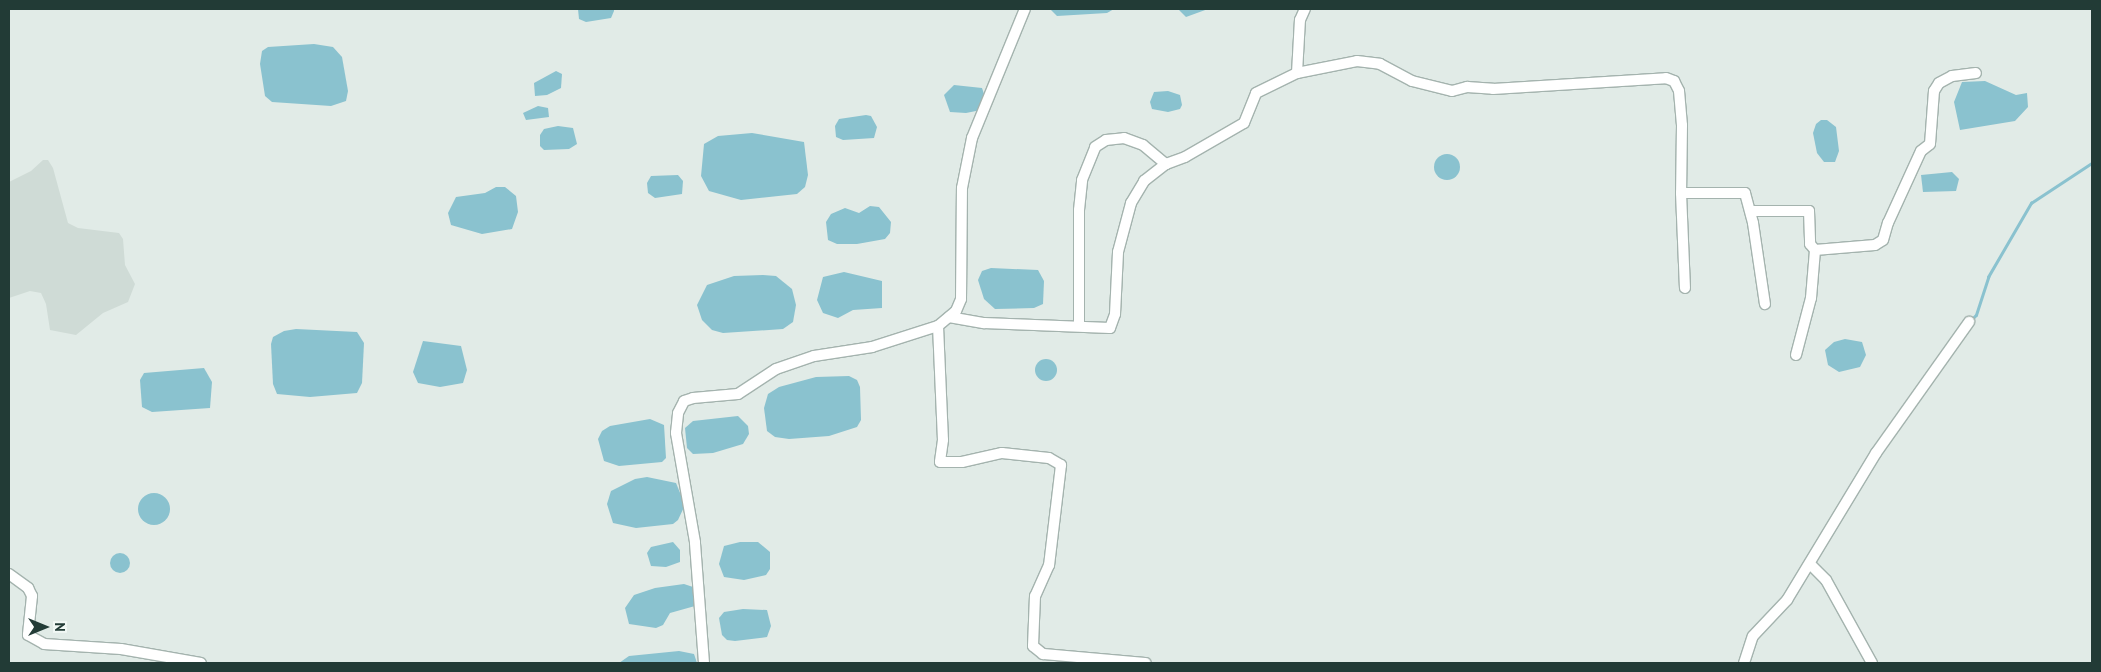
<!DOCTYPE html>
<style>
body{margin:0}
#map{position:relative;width:2101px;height:672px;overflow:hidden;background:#e1ebe7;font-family:"PT Sans",sans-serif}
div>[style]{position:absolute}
.built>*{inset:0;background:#cfdbd6}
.water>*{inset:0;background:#8ac2cf}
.round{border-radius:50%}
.stream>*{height:2.5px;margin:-1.25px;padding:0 1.25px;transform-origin:1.25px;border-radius:1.25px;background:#8ac2cf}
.roads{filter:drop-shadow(1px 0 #a4b3ae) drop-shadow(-1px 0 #a4b3ae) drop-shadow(0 1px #a4b3ae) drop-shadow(0 -1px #a4b3ae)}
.minor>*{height:10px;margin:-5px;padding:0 5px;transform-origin:5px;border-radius:5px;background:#fff}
span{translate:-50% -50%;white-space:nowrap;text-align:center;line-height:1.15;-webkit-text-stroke:4.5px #f1f8f5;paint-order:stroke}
.frame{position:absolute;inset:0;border:10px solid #223b36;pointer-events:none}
.north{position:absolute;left:20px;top:602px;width:50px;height:50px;-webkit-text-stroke:4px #f1f8f5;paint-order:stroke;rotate:90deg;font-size:14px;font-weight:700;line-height:20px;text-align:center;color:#223b36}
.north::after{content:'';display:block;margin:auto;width:18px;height:22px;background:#223b36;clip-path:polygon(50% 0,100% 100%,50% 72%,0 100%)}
</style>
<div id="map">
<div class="built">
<i style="clip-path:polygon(43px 160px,48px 160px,53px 168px,68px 223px,78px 228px,119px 233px,123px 239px,125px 265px,135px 284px,128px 302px,103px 313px,76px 335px,50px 330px,46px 304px,41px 293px,30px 291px,9px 298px,9px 182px,31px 171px)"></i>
</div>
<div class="water">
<i style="clip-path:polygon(578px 9px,614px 9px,614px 11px,611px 18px,586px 22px,579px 19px)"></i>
<i style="clip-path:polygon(1050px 9px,1114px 9px,1107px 13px,1057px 16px)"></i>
<i style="clip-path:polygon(1178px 9px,1208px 9px,1186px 17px)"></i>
<i style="clip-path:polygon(314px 44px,333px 47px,342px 57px,348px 91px,346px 101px,331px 106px,272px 102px,265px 96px,260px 64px,262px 51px,268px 47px)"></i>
<i style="clip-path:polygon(556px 71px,562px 74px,561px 88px,547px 95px,535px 96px,534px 83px)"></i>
<i style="clip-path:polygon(1985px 81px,2016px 95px,2027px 93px,2028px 107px,2015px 121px,1960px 130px,1954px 102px,1962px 82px)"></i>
<i style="clip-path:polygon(954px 85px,982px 88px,986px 100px,981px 110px,966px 113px,950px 112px,944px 95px)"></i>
<i style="clip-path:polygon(1168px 91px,1180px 95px,1182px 105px,1180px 109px,1168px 112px,1152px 109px,1150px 102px,1154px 92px)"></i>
<i style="clip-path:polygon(538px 106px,548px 108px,549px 117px,526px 120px,523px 113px)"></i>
<i style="clip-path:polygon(866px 115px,871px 116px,877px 127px,874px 138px,843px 140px,836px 137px,835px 126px,839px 119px)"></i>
<i style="clip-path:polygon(1821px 120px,1827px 120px,1836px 127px,1839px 151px,1835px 162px,1824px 162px,1817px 153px,1813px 133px,1816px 124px)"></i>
<i style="clip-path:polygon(558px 126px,573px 128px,577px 144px,569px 149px,544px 150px,540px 146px,540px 135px,544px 129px)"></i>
<i style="clip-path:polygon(752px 133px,804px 142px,808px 175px,805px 187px,797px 194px,741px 200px,709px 191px,701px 176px,704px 144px,718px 136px)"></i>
<i class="round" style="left:1434px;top:154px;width:26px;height:26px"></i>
<i style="clip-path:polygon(1952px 172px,1959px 179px,1956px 191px,1923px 192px,1921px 175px)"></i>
<i style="clip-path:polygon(678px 175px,683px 181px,682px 194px,655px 198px,648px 193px,647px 183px,651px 176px)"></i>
<i style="clip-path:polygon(496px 187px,505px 187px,516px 196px,518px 212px,512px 229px,482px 234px,451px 225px,448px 213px,456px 197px,485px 193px)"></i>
<i style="clip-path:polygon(870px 206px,879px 207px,891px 222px,890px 233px,885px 239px,857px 244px,837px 244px,828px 240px,826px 222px,831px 214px,845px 208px,859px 213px)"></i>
<i style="clip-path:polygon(991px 268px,1038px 270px,1044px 281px,1043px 304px,1034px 308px,995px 309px,984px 299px,978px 280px,982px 271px)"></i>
<i style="clip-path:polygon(844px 272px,882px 281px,882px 308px,853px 310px,838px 318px,823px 313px,817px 300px,823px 277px)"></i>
<i style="clip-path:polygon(763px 275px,776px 276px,792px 289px,796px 305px,793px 322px,783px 329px,723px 333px,712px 330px,702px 320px,697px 305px,707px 285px,734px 276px)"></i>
<i style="clip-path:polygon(296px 329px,357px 332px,364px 343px,362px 383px,357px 393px,310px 397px,277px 394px,273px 384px,271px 344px,273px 337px,284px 331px)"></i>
<i style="clip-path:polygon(1845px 339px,1862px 342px,1866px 355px,1860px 367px,1839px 372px,1828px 365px,1825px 350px,1834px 342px)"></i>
<i style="clip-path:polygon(423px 341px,461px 346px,467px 370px,463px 383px,440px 387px,418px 383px,413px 372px)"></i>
<i class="round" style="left:1035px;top:359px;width:22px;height:22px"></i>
<i style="clip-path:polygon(204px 368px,212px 382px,210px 408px,152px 412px,142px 407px,140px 380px,144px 373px)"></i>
<i style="clip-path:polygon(849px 376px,857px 380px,860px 387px,861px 420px,857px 427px,829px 436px,789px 439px,775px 437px,767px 431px,764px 408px,768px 394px,779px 387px,816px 377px)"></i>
<i style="clip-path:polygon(738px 416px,748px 426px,749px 434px,743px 444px,713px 453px,693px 454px,687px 448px,685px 428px,693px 421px)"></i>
<i style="clip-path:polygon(650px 419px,664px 425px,666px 458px,662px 462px,619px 466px,604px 461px,598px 439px,602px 431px,610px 426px)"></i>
<i style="clip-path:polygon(647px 477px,676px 483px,685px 505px,678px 520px,673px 524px,636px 528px,613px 523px,607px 504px,611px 491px,635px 479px)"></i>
<i class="round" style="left:138px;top:493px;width:32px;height:32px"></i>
<i style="clip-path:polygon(673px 542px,680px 550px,680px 562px,666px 567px,651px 566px,647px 553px,651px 547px)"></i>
<i style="clip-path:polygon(758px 542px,770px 552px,770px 569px,766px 575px,744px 580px,724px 577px,719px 564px,724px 546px,740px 542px)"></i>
<i class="round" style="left:110px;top:553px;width:20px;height:20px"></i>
<i style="clip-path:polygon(684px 584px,693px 587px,696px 592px,695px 606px,670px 613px,663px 625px,656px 628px,629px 624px,625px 608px,634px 595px,655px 588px)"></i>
<i style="clip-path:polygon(743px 609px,767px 610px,771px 626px,767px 637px,735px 641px,727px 640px,722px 635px,719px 618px,724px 612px)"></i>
<i style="clip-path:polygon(679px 651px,694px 654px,697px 663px,619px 663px,629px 656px)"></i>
</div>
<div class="stream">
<i style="left:1970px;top:321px;width:8px;rotate:-45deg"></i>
<i style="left:1976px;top:315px;width:40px;rotate:-72deg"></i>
<i style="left:1988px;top:277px;width:86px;rotate:-59.8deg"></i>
<i style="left:2031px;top:203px;width:73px;rotate:-33.3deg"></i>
</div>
<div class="roads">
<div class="minor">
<i style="left:1297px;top:73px;width:61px;rotate:-11.3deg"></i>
<i style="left:1357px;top:61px;width:23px;rotate:7deg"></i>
<i style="left:1380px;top:64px;width:36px;rotate:28deg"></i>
<i style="left:1412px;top:81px;width:41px;rotate:14deg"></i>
<i style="left:1452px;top:91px;width:16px;rotate:-15deg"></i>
<i style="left:1467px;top:87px;width:26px;rotate:4deg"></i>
<i style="left:1493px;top:89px;width:173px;rotate:-3.6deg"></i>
<i style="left:1666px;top:78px;width:9px;rotate:21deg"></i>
<i style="left:1674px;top:81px;width:11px;rotate:63deg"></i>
<i style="left:1679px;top:91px;width:34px;rotate:85deg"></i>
<i style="left:1682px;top:125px;width:68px;rotate:90.8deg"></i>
<i style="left:1681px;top:193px;width:95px;rotate:87.6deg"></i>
<i style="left:1681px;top:193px;width:64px"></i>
<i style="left:1745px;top:193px;width:31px;rotate:75deg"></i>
<i style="left:1753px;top:223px;width:82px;rotate:81.6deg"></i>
<i style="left:1751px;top:211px;width:58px"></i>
<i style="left:1809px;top:211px;width:33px;rotate:88deg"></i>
<i style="left:1810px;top:244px;width:8px;rotate:50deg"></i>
<i style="left:1815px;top:250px;width:60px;rotate:-4.8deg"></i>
<i style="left:1875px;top:245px;width:9px;rotate:-32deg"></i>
<i style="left:1883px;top:240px;width:18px;rotate:-74deg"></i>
<i style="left:1888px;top:223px;width:79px;rotate:-65.4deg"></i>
<i style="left:1921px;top:151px;width:11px;rotate:-38deg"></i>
<i style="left:1930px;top:144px;width:53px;rotate:-85.7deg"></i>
<i style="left:1934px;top:91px;width:9px;rotate:-58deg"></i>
<i style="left:1939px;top:83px;width:15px;rotate:-28deg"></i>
<i style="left:1952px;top:76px;width:24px;rotate:-7deg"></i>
<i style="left:949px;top:317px;width:36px;rotate:10deg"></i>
<i style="left:984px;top:323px;width:126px;rotate:2.3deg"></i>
<i style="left:1110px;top:328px;width:15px;rotate:-70deg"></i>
<i style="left:1115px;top:314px;width:62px;rotate:-87.2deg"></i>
<i style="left:1118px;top:252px;width:51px;rotate:-75.1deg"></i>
<i style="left:1131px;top:203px;width:26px;rotate:-59deg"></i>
<i style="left:1144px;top:181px;width:28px;rotate:-38deg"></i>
<i style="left:1166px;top:164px;width:20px;rotate:-20deg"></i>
<i style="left:1185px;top:157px;width:68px;rotate:-30deg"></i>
<i style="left:1244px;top:123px;width:32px;rotate:-68deg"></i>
<i style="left:1256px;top:93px;width:46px;rotate:-26deg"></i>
<i style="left:1297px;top:73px;width:53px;rotate:-86.8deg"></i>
<i style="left:1300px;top:20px;width:12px;rotate:-66deg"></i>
<i style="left:938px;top:326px;width:114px;rotate:87.5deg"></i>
<i style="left:943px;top:440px;width:22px;rotate:98deg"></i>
<i style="left:940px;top:462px;width:22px"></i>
<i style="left:962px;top:462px;width:41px;rotate:-12.7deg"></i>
<i style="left:1002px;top:453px;width:47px;rotate:6.1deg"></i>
<i style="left:1049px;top:458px;width:14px;rotate:30deg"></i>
<i style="left:1061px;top:465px;width:101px;rotate:96.8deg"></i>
<i style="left:1049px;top:565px;width:34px;rotate:114deg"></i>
<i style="left:1035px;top:596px;width:50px;rotate:92.3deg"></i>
<i style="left:1033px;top:646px;width:13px;rotate:39deg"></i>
<i style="left:1043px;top:654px;width:103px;rotate:5deg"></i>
<i style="left:1079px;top:326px;width:116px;rotate:-90deg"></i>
<i style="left:1079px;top:210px;width:30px;rotate:-84deg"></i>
<i style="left:1082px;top:180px;width:35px;rotate:-68deg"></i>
<i style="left:1095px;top:147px;width:13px;rotate:-32deg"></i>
<i style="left:1106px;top:140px;width:18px;rotate:-6deg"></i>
<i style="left:1124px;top:138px;width:20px;rotate:20deg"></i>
<i style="left:1143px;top:145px;width:30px;rotate:40deg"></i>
<i style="left:1796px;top:355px;width:59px;rotate:-75.3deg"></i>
<i style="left:1811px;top:298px;width:48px;rotate:-85.2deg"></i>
<i style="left:1811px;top:565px;width:21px;rotate:45deg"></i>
<i style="left:1826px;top:580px;width:95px;rotate:61deg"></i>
<i style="left:9px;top:574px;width:24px;rotate:36deg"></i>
<i style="left:28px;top:588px;width:9px;rotate:63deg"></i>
<i style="left:32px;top:596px;width:39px;rotate:96deg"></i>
<i style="left:28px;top:635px;width:18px;rotate:29deg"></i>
<i style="left:44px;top:644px;width:77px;rotate:3.7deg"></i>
<i style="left:121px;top:649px;width:81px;rotate:9.9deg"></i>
<i style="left:704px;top:663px;width:121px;rotate:-94.3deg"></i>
<i style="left:695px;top:542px;width:111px;rotate:-99.9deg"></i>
<i style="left:676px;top:433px;width:20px;rotate:-84deg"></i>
<i style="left:678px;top:413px;width:13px;rotate:-63deg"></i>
<i style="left:684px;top:401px;width:9px;rotate:-18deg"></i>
<i style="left:693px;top:398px;width:45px;rotate:-5.1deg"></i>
<i style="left:738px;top:394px;width:45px;rotate:-33.3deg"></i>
<i style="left:776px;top:369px;width:40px;rotate:-18.9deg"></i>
<i style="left:814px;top:356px;width:59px;rotate:-8.8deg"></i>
<i style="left:872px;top:347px;width:69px;rotate:-17.7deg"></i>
<i style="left:938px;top:326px;width:23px;rotate:-40deg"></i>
<i style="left:956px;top:311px;width:13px;rotate:-67deg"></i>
<i style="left:961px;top:299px;width:111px;rotate:-89.5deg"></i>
<i style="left:962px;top:188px;width:51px;rotate:-78.7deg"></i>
<i style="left:972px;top:138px;width:139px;rotate:-67.7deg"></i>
<i style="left:1744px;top:663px;width:28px;rotate:-72deg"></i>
<i style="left:1753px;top:636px;width:50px;rotate:-46.6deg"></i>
<i style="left:1787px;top:600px;width:172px;rotate:-58.8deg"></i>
<i style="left:1876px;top:453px;width:161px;rotate:-54.6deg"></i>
</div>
</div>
<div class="frame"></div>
<div class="north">N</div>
</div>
